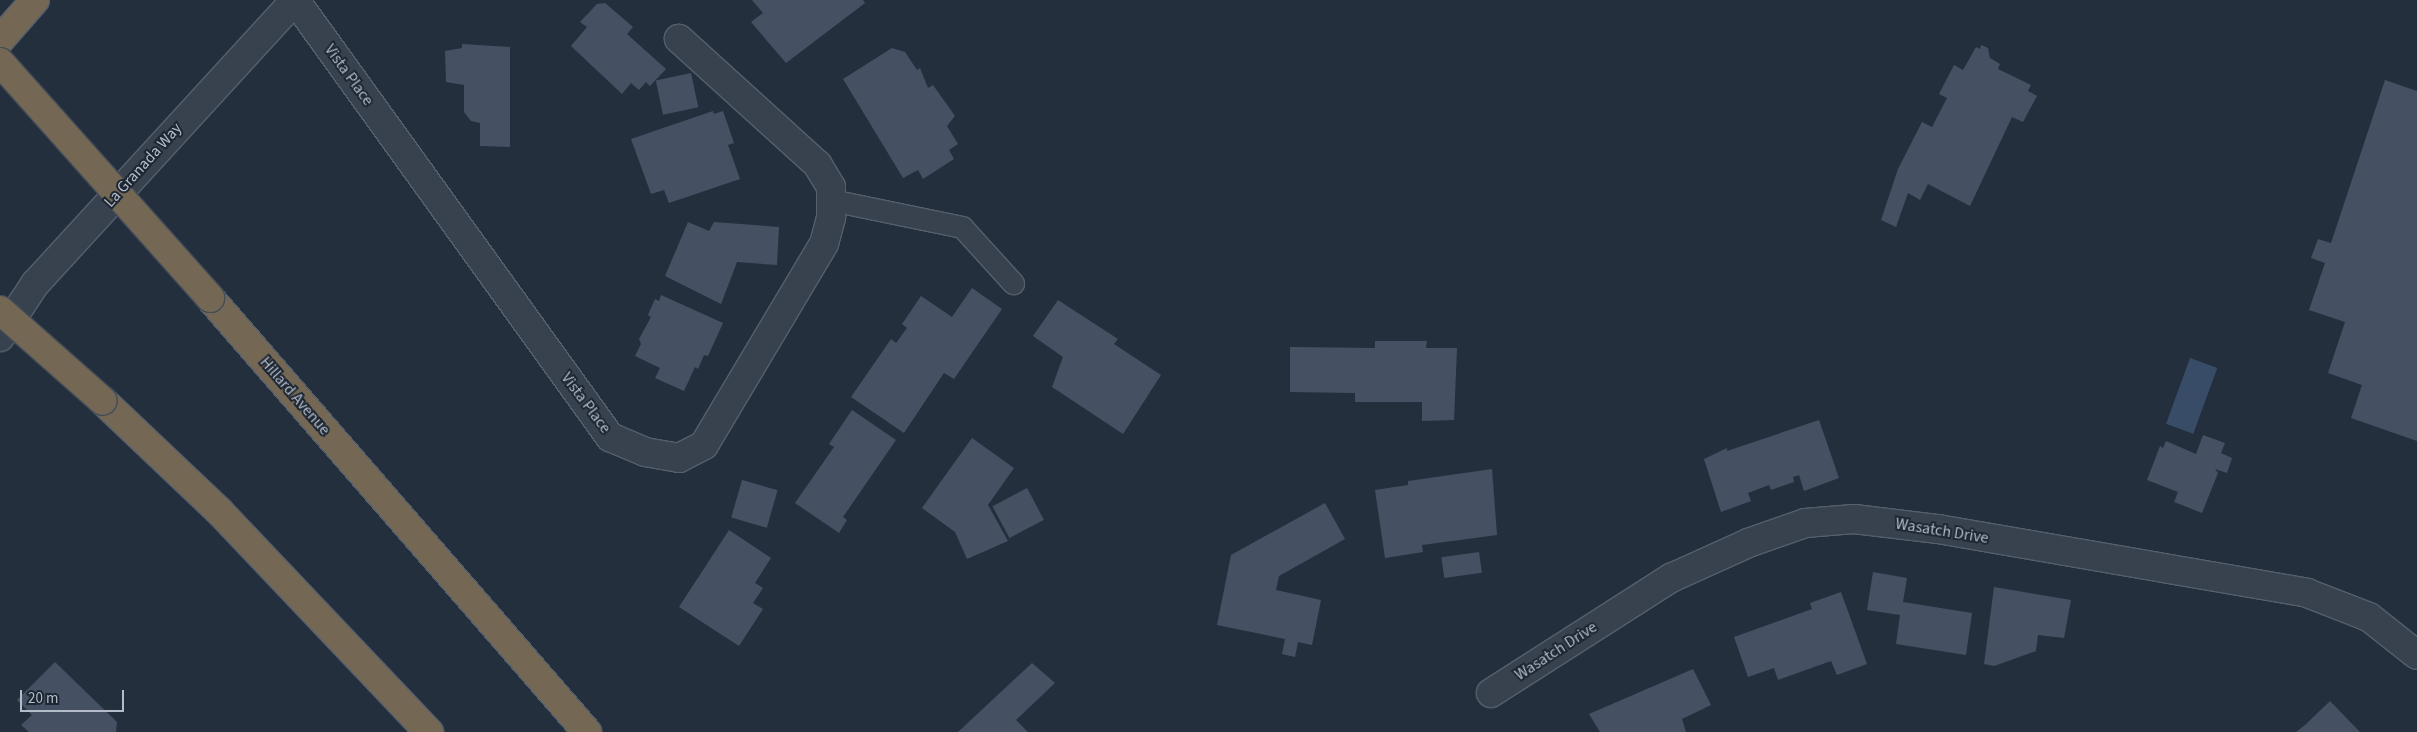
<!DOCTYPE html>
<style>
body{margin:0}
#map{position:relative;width:2417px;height:732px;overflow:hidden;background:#242f3e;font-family:"Source Sans 3",sans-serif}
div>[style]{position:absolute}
.water>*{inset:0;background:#394c67;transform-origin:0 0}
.building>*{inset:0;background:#455162;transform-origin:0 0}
.roads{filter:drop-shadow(1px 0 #565f6c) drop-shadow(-1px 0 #565f6c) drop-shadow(0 1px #565f6c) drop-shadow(0 -1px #565f6c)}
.lane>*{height:21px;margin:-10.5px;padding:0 10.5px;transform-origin:10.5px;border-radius:10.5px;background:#38414e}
.street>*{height:28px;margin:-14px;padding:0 14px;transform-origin:14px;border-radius:14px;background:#38414e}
.highway>*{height:28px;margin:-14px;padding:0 14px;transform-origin:14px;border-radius:14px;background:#746855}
.bridges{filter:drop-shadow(1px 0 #434c59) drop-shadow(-1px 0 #434c59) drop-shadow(0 1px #434c59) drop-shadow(0 -1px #434c59)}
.highway-bridge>*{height:28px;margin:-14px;padding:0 14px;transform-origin:14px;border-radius:14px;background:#746855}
span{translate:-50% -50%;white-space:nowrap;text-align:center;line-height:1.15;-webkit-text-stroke:4px #1d2633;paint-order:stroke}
.street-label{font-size:16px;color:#b4bcc9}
.scale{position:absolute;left:20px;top:690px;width:104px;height:22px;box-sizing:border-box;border:2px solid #b4bcc9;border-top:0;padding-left:6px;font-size:15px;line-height:18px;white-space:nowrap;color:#b4bcc9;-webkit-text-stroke:4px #1d2633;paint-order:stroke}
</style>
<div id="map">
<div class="water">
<i style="left:2190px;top:358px;width:29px;height:70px;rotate:20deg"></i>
</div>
<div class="building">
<i style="clip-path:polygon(752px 0,863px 0,865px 3px,786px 63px,751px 22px,763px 13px)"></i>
<i style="clip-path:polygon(605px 3px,633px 27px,627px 34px,666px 69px,650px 86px,646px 82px,639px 90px,631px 83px,622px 94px,571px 46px,587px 27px,580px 22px,597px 4px)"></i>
<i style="clip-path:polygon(462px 44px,510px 47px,510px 147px,480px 146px,480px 123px,471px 121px,464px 112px,464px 85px,446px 82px,445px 51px,462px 48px)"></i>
<i style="clip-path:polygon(1981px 45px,1988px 48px,1990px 58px,2000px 64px,1998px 69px,2031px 85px,2028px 91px,2037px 96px,2023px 122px,2012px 117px,1970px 206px,1928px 184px,1920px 200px,1908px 193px,1896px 227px,1881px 220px,1898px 169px,1922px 122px,1932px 127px,1947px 98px,1939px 94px,1954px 65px,1963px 70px,1976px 47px,1980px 49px)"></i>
<i style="clip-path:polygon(892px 48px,905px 52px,917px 70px,920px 68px,928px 88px,933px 85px,955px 116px,947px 126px,958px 144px,949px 150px,954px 159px,923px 179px,918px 170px,903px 178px,843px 79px)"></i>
<i style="left:691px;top:73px;width:35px;height:36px;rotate:78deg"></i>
<i style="clip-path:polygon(2385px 80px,2417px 91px,2417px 441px,2351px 418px,2362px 385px,2328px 373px,2345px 322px,2309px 310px,2325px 263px,2311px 258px,2318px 239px,2331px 243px)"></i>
<i style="clip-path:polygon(713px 111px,714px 114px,723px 111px,734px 143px,728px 145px,740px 179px,669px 203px,664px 190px,651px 194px,631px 139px)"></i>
<i style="clip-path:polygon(688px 222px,709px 231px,714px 222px,779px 227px,777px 265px,737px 262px,721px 304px,665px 276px)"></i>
<i style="clip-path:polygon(972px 288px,1002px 309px,954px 379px,944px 373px,904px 433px,851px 397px,891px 339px,896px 343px,907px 328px,902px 324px,921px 296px,952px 317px)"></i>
<i style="clip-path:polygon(661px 295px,723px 323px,708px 356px,704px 355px,698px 369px,695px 367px,684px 391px,655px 378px,660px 368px,635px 356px,641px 344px,639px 339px,651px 317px,648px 315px,655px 299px,659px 301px)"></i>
<i style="clip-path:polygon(1058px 300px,1118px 339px,1114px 344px,1161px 375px,1123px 434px,1052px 387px,1063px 357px,1033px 336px)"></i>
<i style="clip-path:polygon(1375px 341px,1427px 341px,1426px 348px,1457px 348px,1454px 420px,1422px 421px,1422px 402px,1355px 402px,1355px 393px,1290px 392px,1290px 347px,1375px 348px)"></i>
<i style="clip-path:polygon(852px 410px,896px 440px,843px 517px,847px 520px,839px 533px,795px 503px,834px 447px,829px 444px)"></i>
<i style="clip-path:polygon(1819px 420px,1839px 478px,1804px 491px,1799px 475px,1793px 477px,1794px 482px,1771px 490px,1769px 485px,1748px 493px,1751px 501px,1721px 512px,1704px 459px,1727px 448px,1727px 451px)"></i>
<i style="clip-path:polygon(2203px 435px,2225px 443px,2221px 453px,2232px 458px,2227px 473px,2215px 469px,2218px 473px,2202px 513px,2174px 502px,2178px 492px,2147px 480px,2160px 446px,2163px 448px,2166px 441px,2196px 454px)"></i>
<i style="clip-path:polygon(972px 438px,1014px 468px,988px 505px,1008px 541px,967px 559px,955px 532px,922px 508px)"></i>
<i style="clip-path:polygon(1492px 469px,1497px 535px,1422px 545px,1423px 552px,1385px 558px,1375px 490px,1408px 485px,1408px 481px)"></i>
<i style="left:742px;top:480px;width:37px;height:39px;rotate:16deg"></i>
<i style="left:1027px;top:488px;width:36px;height:39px;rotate:62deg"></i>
<i style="clip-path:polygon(1325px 503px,1345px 539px,1279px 576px,1276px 590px,1321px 600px,1312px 645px,1298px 642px,1295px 657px,1282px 654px,1285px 639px,1217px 625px,1231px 555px)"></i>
<i style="clip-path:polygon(729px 530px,771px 558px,755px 583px,763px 588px,753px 603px,763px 609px,739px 646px,679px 607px)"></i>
<i style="left:1479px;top:552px;width:21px;height:38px;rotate:82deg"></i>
<i style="clip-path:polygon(1873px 572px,1907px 578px,1903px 602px,1972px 613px,1966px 655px,1896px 644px,1900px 615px,1867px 610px)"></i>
<i style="clip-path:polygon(1994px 587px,2071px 600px,2064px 638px,2038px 635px,2036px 651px,1994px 666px,1984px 664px)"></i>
<i style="clip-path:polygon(1841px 592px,1867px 664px,1837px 675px,1831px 661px,1778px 680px,1774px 668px,1748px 677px,1734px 637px,1812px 609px,1810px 603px)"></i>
<i style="clip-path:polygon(55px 662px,117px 722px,116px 732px,29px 732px,21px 725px,32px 715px,17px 700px)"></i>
<i style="clip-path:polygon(1032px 663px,1055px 683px,1016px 720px,1028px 732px,958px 732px)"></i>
<i style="clip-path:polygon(1693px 669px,1711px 705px,1682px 719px,1686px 732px,1600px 732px,1589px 714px)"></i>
<i style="clip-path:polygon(2330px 701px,2360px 732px,2296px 732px,2305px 725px)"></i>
</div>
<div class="roads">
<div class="lane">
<i style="left:831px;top:200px;width:134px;rotate:11.6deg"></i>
<i style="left:962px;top:227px;width:76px;rotate:47.7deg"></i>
</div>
<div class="street">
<i style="left:0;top:337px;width:64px;rotate:-56.6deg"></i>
<i style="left:35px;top:284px;width:385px;rotate:-47.5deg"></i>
<i style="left:295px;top:0;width:539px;rotate:54.22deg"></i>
<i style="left:610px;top:437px;width:38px;rotate:23deg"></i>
<i style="left:645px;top:452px;width:35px;rotate:10deg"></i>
<i style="left:679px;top:458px;width:28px;rotate:-27deg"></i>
<i style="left:704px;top:445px;width:234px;rotate:-59.2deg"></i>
<i style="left:824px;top:244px;width:28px;rotate:-75deg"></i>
<i style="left:831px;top:217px;width:30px;rotate:-90deg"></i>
<i style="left:831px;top:187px;width:26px;rotate:-121deg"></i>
<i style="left:818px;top:165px;width:188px;rotate:-137.8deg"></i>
<i style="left:1491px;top:693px;width:214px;rotate:-32.6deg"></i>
<i style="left:1671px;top:578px;width:85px;rotate:-24.4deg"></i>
<i style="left:1748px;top:543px;width:60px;rotate:-19.3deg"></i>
<i style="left:1805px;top:523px;width:49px;rotate:-4.7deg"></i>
<i style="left:1854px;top:519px;width:85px;rotate:6.8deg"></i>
<i style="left:1938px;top:529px;width:375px;rotate:9.8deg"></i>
<i style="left:2307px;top:593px;width:66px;rotate:21.2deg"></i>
<i style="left:2369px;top:617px;width:61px;rotate:38.4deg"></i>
</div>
<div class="highway">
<i style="left:0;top:40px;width:53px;rotate:-48.8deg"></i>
<i style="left:210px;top:298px;width:575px;rotate:49.02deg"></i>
<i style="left:103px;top:401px;width:160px;rotate:43.5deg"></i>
<i style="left:219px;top:511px;width:305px;rotate:46.5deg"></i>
</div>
</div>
<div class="bridges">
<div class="highway-bridge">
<i style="left:0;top:62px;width:316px;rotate:48.3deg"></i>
<i style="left:0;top:310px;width:137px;rotate:41.5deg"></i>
</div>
</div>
<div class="street-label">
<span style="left:349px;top:75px;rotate:54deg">Vista Place</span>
<span style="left:143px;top:165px;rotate:-48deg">La Granada Way</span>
<span style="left:295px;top:396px;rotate:49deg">Hillard Avenue</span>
<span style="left:586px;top:403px;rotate:53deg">Vista Place</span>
<span style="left:1942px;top:531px;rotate:9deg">Wasatch Drive</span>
<span style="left:1556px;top:651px;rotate:-33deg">Wasatch Drive</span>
</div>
<div class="scale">20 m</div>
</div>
